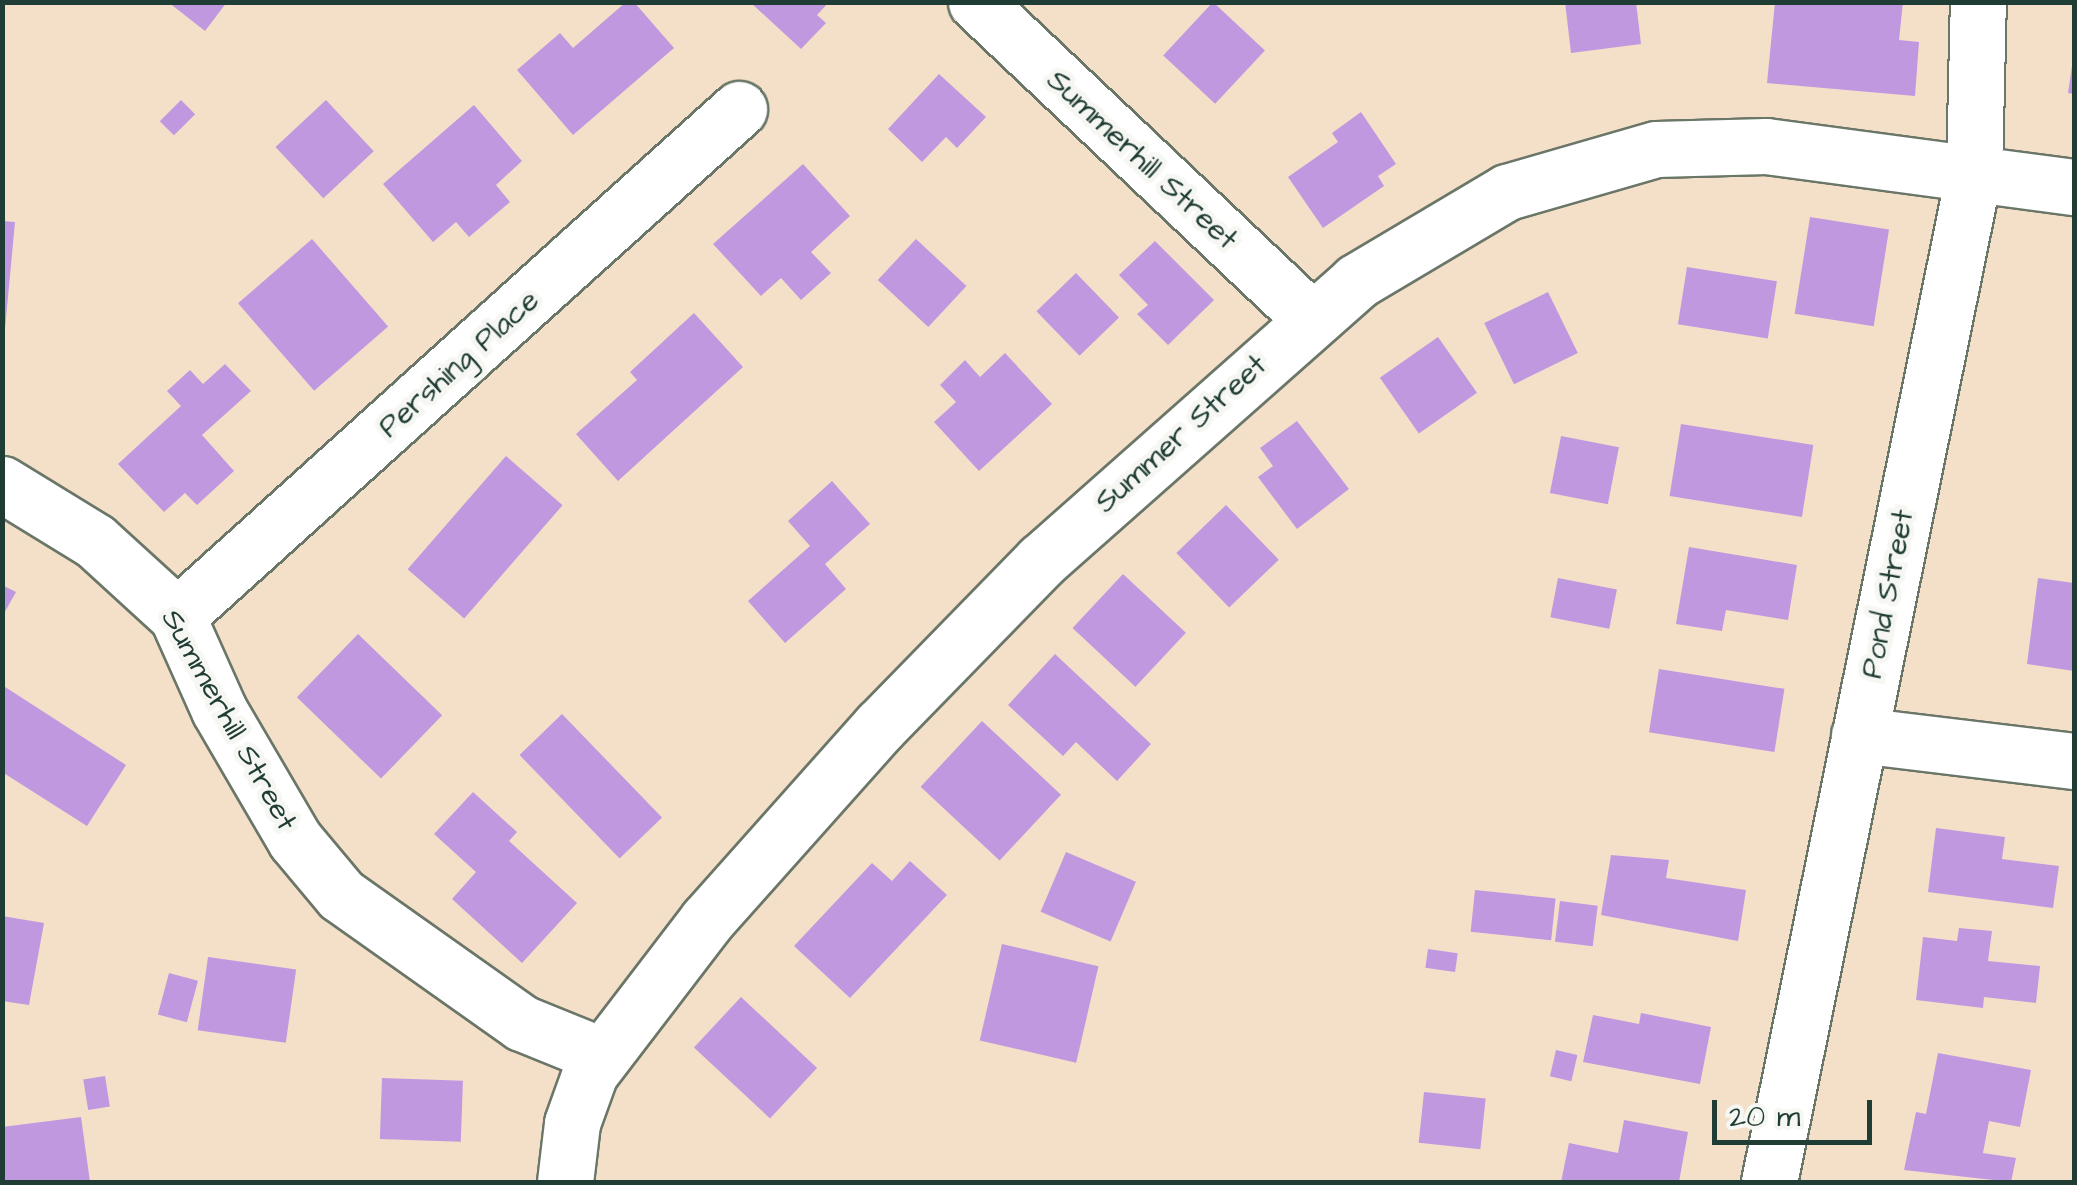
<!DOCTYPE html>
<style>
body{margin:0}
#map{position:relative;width:2077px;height:1185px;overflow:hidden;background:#f4e0c8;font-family:"Architects Daughter",sans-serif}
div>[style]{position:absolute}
.building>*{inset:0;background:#c098e0;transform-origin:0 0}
.roads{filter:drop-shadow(2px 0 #6a7668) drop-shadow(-2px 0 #6a7668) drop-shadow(0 2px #6a7668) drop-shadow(0 -2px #6a7668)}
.minor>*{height:55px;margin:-27.5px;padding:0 27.5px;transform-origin:27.5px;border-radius:27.5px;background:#fff}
.major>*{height:55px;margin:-27.5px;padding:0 27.5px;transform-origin:27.5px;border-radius:27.5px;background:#fff}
span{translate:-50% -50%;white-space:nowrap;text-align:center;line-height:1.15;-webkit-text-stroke:10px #f6f6f2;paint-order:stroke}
.street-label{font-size:30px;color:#1f3d34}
.frame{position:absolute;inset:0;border:5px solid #1f3d34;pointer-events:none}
.scale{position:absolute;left:1712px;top:1100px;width:160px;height:45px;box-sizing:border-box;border:5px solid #1f3d34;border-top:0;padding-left:12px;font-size:30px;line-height:35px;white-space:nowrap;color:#1f3d34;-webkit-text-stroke:8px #f6f6f2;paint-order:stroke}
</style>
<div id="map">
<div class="building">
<i style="clip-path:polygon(168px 2px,227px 2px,205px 31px)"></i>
<i style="clip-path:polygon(626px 2px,634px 2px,674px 48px,573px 135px,517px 70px,560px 33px,573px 48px)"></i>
<i style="clip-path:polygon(750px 2px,829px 2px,817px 15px,826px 23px,801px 49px)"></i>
<i style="left:1213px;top:2px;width:71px;height:73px;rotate:43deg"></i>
<i style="clip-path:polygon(1565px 2px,1636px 2px,1641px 44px,1571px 53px)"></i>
<i style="clip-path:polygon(1775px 2px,1903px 2px,1899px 40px,1919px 42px,1915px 96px,1767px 83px)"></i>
<i style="clip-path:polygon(2072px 66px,2074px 67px,2074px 94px,2068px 93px)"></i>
<i style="clip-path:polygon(939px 74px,986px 117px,957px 148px,946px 137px,922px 162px,888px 129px)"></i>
<i style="left:181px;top:100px;width:20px;height:30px;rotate:45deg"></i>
<i style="left:326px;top:100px;width:70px;height:69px;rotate:47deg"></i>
<i style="clip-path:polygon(474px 105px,522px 161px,496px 185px,510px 202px,469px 237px,456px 222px,433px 242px,383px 184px)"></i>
<i style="clip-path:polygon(1361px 112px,1396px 164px,1378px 176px,1384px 186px,1323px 228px,1288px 177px,1338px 142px,1332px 133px)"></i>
<i style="clip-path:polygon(803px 164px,850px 216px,811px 252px,831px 273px,801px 300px,781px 278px,761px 296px,713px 244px)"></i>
<i style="left:1810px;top:217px;width:80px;height:98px;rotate:9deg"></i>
<i style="clip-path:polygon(2px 221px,15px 222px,5px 329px,2px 329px)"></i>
<i style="left:312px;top:239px;width:116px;height:98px;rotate:49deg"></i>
<i style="left:916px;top:239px;width:69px;height:56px;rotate:43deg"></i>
<i style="clip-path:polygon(1155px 241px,1214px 300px,1168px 345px,1137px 314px,1148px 305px,1119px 275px)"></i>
<i style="left:1687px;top:267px;width:91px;height:58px;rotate:9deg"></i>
<i style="left:1076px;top:273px;width:62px;height:55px;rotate:46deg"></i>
<i style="left:1548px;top:292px;width:68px;height:71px;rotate:64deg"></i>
<i style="clip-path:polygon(694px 313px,743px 367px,618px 481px,576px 434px,637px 380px,630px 372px)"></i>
<i style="left:1438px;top:337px;width:68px;height:71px;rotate:55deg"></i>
<i style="clip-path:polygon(1005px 353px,1052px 404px,979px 471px,934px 422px,956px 402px,940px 385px,965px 360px,980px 377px)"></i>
<i style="clip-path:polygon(225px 364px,251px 391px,202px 435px,234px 471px,197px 505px,185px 493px,164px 512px,118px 464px,181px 406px,167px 391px,190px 370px,203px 384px)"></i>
<i style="clip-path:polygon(1297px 421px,1349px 489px,1297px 529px,1258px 477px,1273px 466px,1260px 448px)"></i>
<i style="left:1681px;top:424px;width:134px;height:73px;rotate:9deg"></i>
<i style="left:1561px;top:436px;width:59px;height:58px;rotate:11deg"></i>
<i style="left:506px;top:456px;width:75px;height:150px;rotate:41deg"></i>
<i style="clip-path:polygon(832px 481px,870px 524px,825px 564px,846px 589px,785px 643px,748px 601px,810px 546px,788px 521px)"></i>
<i style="left:1226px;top:505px;width:76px;height:69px;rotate:46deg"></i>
<i style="clip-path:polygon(1689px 547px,1797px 565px,1788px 620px,1726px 610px,1722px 631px,1676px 624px)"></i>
<i style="left:1123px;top:574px;width:86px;height:74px;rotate:43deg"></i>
<i style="left:1558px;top:578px;width:60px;height:40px;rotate:11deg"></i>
<i style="clip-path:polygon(2038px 578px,2074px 583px,2074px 671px,2027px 664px)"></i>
<i style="clip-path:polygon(2px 585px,16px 592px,2px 617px)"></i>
<i style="left:358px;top:634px;width:117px;height:88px;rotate:44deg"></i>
<i style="clip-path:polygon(1055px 654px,1151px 744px,1117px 781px,1076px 742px,1063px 756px,1008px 705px)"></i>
<i style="left:1659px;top:669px;width:127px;height:64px;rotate:9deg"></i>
<i style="clip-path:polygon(2px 685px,126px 765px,87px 826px,2px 772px)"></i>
<i style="left:562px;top:714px;width:144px;height:59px;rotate:46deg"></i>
<i style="left:982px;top:721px;width:108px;height:90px;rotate:43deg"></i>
<i style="clip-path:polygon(473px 792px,517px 832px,509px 841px,577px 903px,522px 963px,452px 899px,476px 872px,434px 834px)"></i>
<i style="clip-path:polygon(1936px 828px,2005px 837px,2002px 859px,2059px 866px,2053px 908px,1928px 892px)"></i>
<i style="left:1066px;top:852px;width:76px;height:65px;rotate:23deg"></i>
<i style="clip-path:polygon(1611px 855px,1669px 860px,1666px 878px,1746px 890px,1738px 941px,1601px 915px)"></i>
<i style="clip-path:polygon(910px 861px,947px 895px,850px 998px,794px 946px,872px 863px,892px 881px)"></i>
<i style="left:1475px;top:890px;width:81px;height:42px;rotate:6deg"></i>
<i style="left:1560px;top:901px;width:38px;height:41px;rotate:7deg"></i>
<i style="clip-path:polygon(2px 916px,44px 923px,29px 1005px,2px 1001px)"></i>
<i style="clip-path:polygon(1959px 928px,1992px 931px,1988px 961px,2040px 966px,2036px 1003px,1984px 997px,1983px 1008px,1916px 1000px,1923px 937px,1957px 941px)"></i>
<i style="left:1002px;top:944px;width:99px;height:99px;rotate:13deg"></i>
<i style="left:1428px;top:949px;width:30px;height:19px;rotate:8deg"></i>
<i style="left:208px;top:957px;width:89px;height:74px;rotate:8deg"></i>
<i style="left:169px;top:973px;width:30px;height:43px;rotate:15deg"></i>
<i style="left:741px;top:997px;width:104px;height:69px;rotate:43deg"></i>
<i style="clip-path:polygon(1641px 1013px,1711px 1027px,1700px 1084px,1583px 1062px,1593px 1015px,1639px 1024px)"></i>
<i style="left:1556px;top:1050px;width:22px;height:27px;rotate:13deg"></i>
<i style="clip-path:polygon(1938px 1053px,2031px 1070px,2020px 1127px,1989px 1121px,1983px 1153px,2016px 1158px,2011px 1182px,1904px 1170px,1916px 1112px,1926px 1114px)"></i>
<i style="left:105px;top:1076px;width:31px;height:22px;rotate:81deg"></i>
<i style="left:382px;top:1078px;width:81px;height:61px;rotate:2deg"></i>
<i style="left:1424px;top:1092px;width:62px;height:51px;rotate:6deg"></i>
<i style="clip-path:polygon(81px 1117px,90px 1182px,4px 1182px,2px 1127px)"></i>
<i style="clip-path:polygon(1624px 1120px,1688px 1132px,1679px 1182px,1561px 1182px,1569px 1143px,1618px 1153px)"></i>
</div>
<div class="roads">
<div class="minor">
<i style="left:976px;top:2px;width:458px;rotate:43.4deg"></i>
<i style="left:2px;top:484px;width:109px;rotate:31.5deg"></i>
<i style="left:95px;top:541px;width:111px;rotate:42.4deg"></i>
<i style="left:177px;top:616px;width:103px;rotate:65.9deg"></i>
<i style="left:219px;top:710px;width:151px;rotate:59.7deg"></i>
<i style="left:295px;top:840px;width:72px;rotate:50.1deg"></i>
<i style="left:341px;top:895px;width:222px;rotate:35.3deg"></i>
<i style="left:522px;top:1023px;width:85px;rotate:22.1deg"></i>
<i style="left:177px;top:616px;width:757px;rotate:-42.05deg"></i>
<i style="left:1859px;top:735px;width:217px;rotate:6.9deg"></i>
<i style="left:1769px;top:1182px;width:1031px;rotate:-78.53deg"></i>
<i style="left:1974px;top:172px;width:170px;rotate:-88.7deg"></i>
</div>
<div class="major">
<i style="left:565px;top:1182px;width:59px;rotate:-83.2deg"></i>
<i style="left:572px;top:1123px;width:53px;rotate:-70.2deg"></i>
<i style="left:590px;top:1073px;width:193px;rotate:-52.6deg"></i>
<i style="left:707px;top:920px;width:260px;rotate:-48.3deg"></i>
<i style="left:880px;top:726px;width:231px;rotate:-45.7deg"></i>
<i style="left:1041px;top:561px;width:422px;rotate:-41.5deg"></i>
<i style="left:1357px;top:281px;width:174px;rotate:-30.7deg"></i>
<i style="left:1507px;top:192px;width:155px;rotate:-16.1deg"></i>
<i style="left:1656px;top:149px;width:110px;rotate:-1.6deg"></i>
<i style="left:1766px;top:146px;width:311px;rotate:7.6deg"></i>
</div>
</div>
<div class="street-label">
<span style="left:1142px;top:160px;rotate:43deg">Summerhill Street</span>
<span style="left:459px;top:364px;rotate:-42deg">Pershing Place</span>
<span style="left:1181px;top:434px;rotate:-42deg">Summer Street</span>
<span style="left:1888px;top:594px;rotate:-79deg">Pond Street</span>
<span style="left:229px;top:720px;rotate:61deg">Summerhill Street</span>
</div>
<div class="frame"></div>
<div class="scale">20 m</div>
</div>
